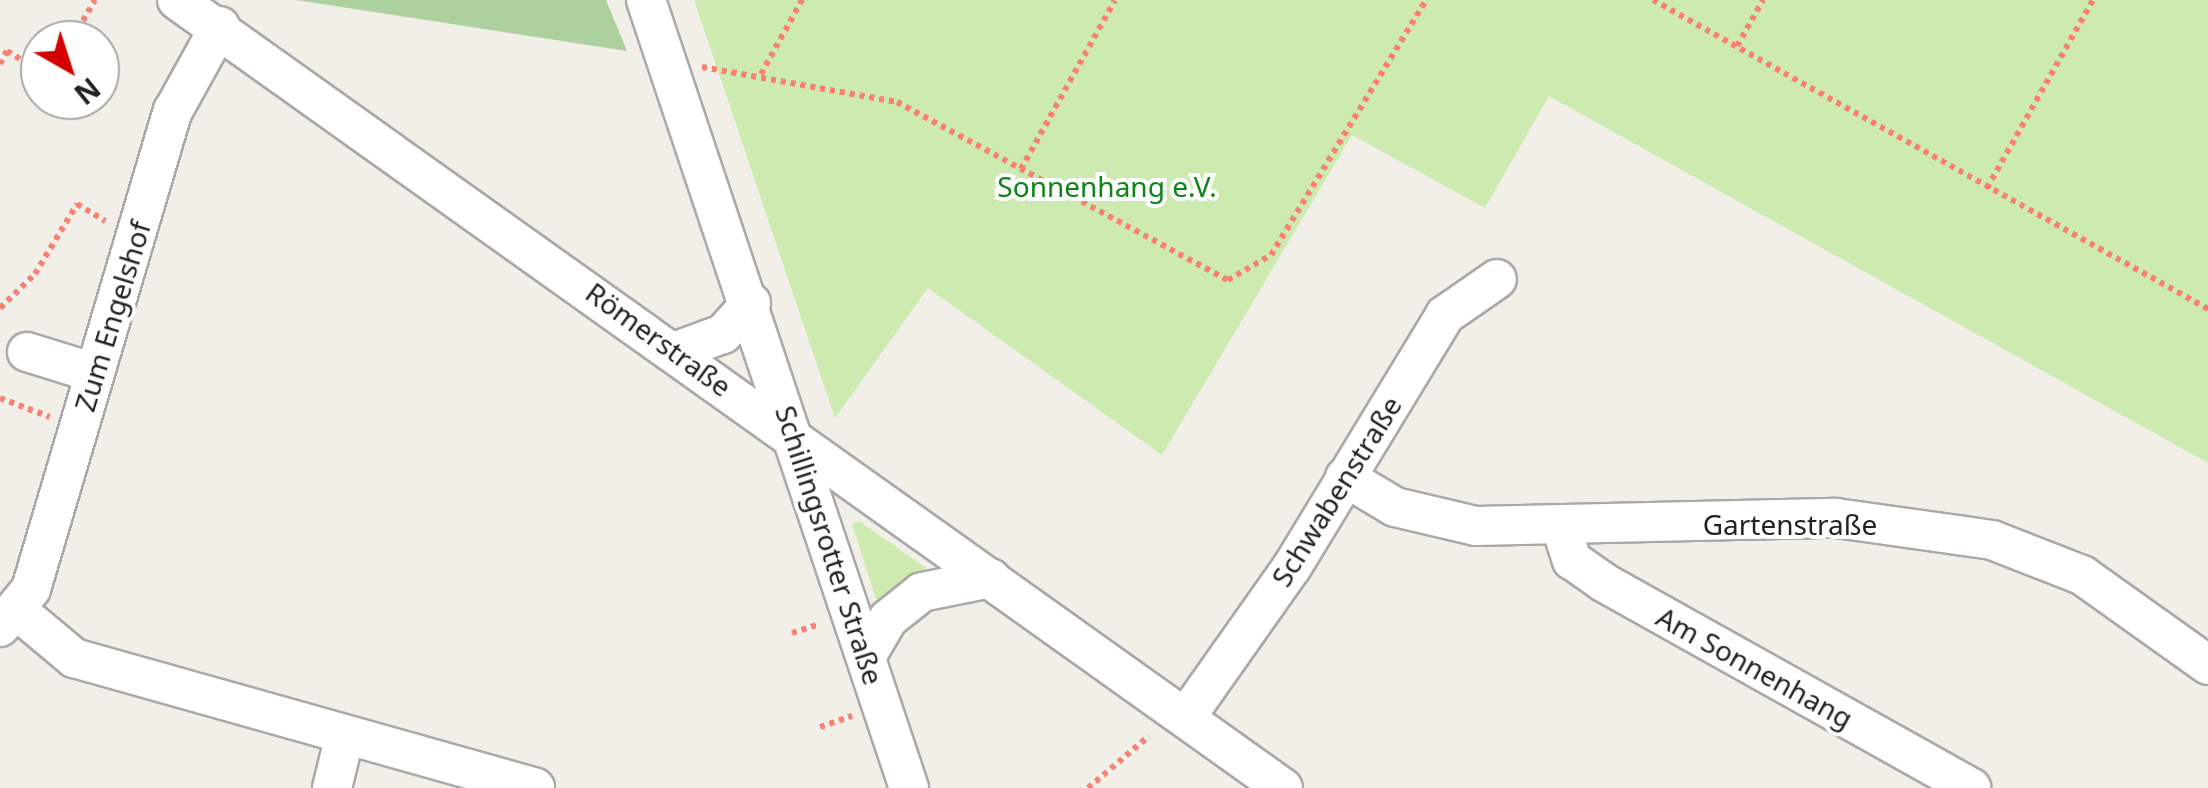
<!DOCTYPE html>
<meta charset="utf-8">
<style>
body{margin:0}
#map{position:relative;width:2208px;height:788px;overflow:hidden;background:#f2efe9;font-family:"Noto Sans",sans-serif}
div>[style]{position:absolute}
.grass>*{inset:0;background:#cdebb0}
.forest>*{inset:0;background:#add19e}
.path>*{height:6px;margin-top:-3px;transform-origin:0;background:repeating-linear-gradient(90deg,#fa8072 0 5px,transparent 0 10px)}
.roads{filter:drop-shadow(2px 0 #a9a9a9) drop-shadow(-2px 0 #a9a9a9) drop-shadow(0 2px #a9a9a9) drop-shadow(0 -2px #a9a9a9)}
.minor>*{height:38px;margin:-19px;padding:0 19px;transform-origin:19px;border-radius:19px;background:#fff}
span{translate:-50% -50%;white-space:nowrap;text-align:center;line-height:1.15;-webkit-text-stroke:8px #fff;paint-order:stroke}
.park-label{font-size:28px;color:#0c8416}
.street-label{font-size:28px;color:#222}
.north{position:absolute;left:20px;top:20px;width:100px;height:100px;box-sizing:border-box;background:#fff;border:2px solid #a7a7a7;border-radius:50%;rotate:141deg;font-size:28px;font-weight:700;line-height:40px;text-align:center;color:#222}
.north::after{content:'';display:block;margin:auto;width:35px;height:45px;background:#d40000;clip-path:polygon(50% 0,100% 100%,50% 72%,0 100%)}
</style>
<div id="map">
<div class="grass">
<i style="clip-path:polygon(694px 0,2208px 0,2208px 463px,1549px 96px,1485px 208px,1352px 135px,1162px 455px,928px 288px,835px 418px)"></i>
<i style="clip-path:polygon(859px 521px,926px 568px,878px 605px,852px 524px)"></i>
</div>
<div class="forest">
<i style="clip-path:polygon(296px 0,606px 0,627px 51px)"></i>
</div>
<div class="path">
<i style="left:1653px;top:0;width:635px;rotate:29.11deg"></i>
<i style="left:73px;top:38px;width:44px;rotate:-59.9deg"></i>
<i style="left:1737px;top:46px;width:53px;rotate:-60.5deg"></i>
<i style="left:0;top:64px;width:15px;rotate:-62deg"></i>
<i style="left:7px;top:51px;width:39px;rotate:31deg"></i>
<i style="left:702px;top:67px;width:198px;rotate:10.2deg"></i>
<i style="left:897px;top:102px;width:376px;rotate:28.3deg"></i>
<i style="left:1228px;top:280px;width:50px;rotate:-30.2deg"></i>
<i style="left:1271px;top:255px;width:298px;rotate:-58.7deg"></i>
<i style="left:761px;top:74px;width:85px;rotate:-61deg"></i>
<i style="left:1021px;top:169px;width:193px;rotate:-60.9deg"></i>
<i style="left:1987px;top:188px;width:216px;rotate:-60.6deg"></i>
<i style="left:0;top:308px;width:49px;rotate:-44.2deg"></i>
<i style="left:35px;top:274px;width:82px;rotate:-59deg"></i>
<i style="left:77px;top:204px;width:33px;rotate:31deg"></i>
<i style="left:0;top:398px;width:53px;rotate:20.8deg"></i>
<i style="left:792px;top:633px;width:28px;rotate:-18deg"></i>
<i style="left:820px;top:727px;width:34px;rotate:-19deg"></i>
<i style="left:1088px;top:788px;width:80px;rotate:-40.4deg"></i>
</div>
<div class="roads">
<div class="minor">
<i style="left:177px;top:0;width:1358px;rotate:35.47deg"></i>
<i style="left:646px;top:0;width:831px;rotate:71.54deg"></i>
<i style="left:676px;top:351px;width:50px;rotate:-19.9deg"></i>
<i style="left:723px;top:334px;width:42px;rotate:-47.9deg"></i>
<i style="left:27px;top:352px;width:71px;rotate:17.2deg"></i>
<i style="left:1345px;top:477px;width:58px;rotate:31deg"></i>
<i style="left:1395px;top:507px;width:83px;rotate:13.2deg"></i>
<i style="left:1476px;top:526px;width:360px;rotate:-1.3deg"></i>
<i style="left:1836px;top:518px;width:158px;rotate:8deg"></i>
<i style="left:1992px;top:540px;width:97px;rotate:21.3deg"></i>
<i style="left:2082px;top:575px;width:155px;rotate:35.5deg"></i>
<i style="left:1561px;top:527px;width:35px;rotate:72deg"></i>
<i style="left:1572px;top:560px;width:38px;rotate:35deg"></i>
<i style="left:1603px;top:582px;width:422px;rotate:29.2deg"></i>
<i style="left:19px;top:612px;width:72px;rotate:39.9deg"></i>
<i style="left:74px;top:658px;width:479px;rotate:15.7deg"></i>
<i style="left:0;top:627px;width:49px;rotate:-50.8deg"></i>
<i style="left:31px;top:589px;width:499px;rotate:-73.5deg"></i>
<i style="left:173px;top:111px;width:97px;rotate:-61.1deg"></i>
<i style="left:866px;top:657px;width:44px;rotate:-59.9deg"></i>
<i style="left:888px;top:619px;width:43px;rotate:-38.5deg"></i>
<i style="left:922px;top:592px;width:70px;rotate:-11.5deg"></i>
<i style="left:1186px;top:717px;width:184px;rotate:-54.8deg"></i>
<i style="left:1292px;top:567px;width:295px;rotate:-58.7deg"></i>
<i style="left:1445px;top:315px;width:63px;rotate:-34.7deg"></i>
<i style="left:332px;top:788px;width:55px;rotate:-76.2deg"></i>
</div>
</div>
<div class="park-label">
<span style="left:1107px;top:186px">Sonnenhang e.V.</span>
</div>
<div class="street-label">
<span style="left:112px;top:316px;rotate:-73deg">Zum Engelshof</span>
<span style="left:659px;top:339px;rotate:36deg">Römerstraße</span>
<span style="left:1336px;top:491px;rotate:-58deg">Schwabenstraße</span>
<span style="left:1790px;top:524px">Gartenstraße</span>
<span style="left:830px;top:545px;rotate:72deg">Schillingsrotter Straße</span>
<span style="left:1755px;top:667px;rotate:29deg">Am Sonnenhang</span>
</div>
<div class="north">N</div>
</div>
